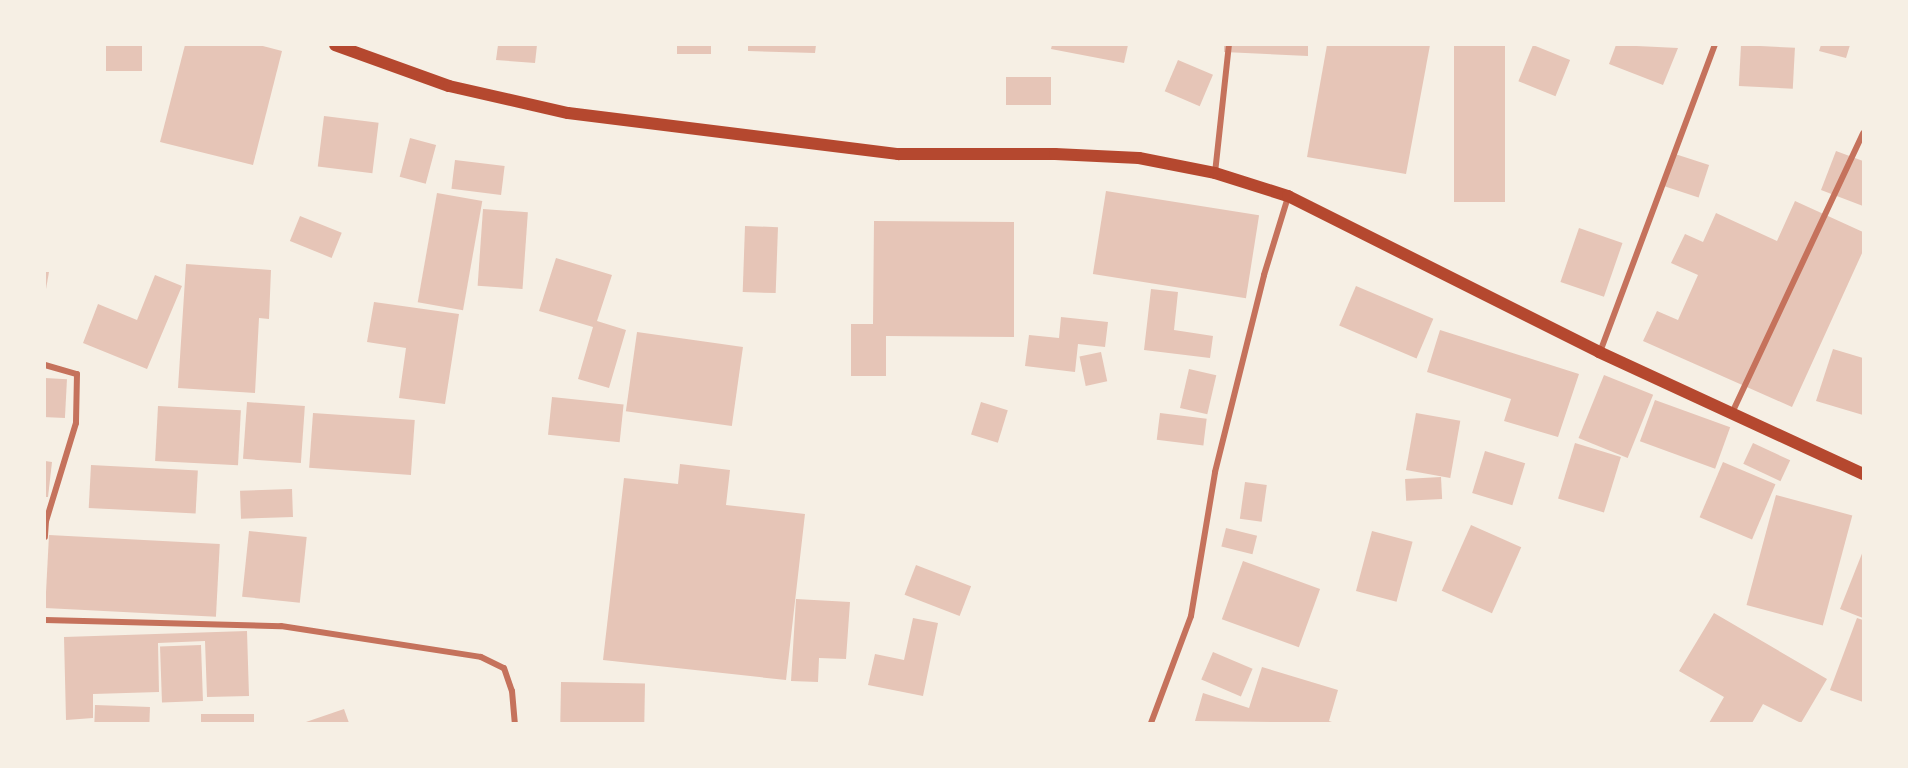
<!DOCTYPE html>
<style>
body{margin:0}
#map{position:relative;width:1908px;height:768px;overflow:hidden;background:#f6efe4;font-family:"DM Sans",sans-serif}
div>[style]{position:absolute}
.building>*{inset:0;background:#e6c5b7;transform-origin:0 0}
.minor>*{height:6px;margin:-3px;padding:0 3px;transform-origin:3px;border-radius:3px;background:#c5725c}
.secondary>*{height:12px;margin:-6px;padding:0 6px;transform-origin:6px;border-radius:6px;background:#b5482f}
span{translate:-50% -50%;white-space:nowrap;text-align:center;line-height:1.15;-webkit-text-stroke:6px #f6efe4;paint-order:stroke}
.frame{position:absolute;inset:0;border:46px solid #f6efe4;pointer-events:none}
</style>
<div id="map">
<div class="building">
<i style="left:106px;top:45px;width:36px;height:26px"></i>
<i style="clip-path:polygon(185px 45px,259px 45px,282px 51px,253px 165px,160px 142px)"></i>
<i style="clip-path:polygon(498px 45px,537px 45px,535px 63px,496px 60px)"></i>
<i style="left:677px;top:45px;width:34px;height:9px"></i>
<i style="clip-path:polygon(748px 45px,816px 45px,815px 53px,748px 51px)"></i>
<i style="clip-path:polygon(1052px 45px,1128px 45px,1124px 63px,1051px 49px)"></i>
<i style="clip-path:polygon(1224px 45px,1308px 45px,1308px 56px,1224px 52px)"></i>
<i style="clip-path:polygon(1327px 45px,1430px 45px,1406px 174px,1307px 157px)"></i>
<i style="left:1454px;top:45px;width:51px;height:157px"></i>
<i style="left:1533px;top:45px;width:40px;height:39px;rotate:22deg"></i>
<i style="clip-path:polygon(1616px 45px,1678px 48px,1663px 85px,1609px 64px)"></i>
<i style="left:1741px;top:45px;width:54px;height:41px;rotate:3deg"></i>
<i style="clip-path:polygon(1821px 45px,1850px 45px,1846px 58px,1819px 51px)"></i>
<i style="left:1178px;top:60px;width:38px;height:34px;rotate:23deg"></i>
<i style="left:1006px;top:77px;width:45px;height:28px"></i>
<i style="left:324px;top:116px;width:55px;height:51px;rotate:7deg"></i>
<i style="left:410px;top:138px;width:27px;height:40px;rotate:15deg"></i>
<i style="clip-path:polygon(1836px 151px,1863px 161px,1863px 206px,1821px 190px)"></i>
<i style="left:1672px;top:153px;width:39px;height:34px;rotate:18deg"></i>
<i style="left:455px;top:160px;width:50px;height:29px;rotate:7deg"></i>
<i style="left:1106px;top:191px;width:155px;height:84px;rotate:9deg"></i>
<i style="left:437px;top:193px;width:46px;height:111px;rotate:10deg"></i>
<i style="clip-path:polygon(1795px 201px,1863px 232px,1863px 251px,1792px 407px,1643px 341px,1657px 311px,1678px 320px,1698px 275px,1671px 263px,1685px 234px,1703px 242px,1716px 213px,1777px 241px)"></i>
<i style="left:483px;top:209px;width:45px;height:77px;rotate:4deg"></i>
<i style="left:300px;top:216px;width:45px;height:27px;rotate:22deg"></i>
<i style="clip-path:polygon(874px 221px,1014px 222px,1014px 337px,886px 336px,886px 376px,851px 376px,851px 324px,873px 324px)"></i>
<i style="left:745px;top:226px;width:33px;height:66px;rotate:2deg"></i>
<i style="left:1579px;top:228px;width:46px;height:57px;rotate:19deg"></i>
<i style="clip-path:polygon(556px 258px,612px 275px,597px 321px,626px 330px,609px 388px,578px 379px,593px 327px,539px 311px)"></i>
<i style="clip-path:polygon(186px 264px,271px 270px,269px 319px,259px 318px,255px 393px,178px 388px)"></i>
<i style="clip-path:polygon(45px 272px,49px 272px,46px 289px,45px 289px)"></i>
<i style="clip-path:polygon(155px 275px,182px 286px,147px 369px,83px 343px,98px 304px,137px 320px)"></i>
<i style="left:1356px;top:286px;width:84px;height:43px;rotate:23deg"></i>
<i style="clip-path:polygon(1151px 289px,1178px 292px,1174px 330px,1213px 336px,1210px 358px,1144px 350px)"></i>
<i style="clip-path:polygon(374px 302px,459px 314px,445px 404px,399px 398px,406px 348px,367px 342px)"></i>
<i style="clip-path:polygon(1061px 317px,1108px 322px,1105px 347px,1078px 344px,1075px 372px,1025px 366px,1029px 335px,1059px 338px)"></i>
<i style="clip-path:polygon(1440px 330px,1579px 374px,1558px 437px,1504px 421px,1511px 399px,1427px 372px)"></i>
<i style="left:637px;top:332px;width:107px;height:80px;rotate:8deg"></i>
<i style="clip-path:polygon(1833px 349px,1863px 358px,1863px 415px,1816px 401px)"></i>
<i style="left:1101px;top:352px;width:30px;height:22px;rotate:78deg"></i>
<i style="left:1189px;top:369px;width:28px;height:40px;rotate:13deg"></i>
<i style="left:1604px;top:375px;width:53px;height:68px;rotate:22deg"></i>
<i style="left:45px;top:378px;width:22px;height:39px;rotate:3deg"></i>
<i style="left:552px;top:397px;width:72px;height:38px;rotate:6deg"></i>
<i style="left:1655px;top:400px;width:80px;height:44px;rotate:20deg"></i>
<i style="left:247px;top:402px;width:58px;height:57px;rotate:4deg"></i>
<i style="left:981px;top:402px;width:28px;height:34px;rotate:17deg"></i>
<i style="left:158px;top:406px;width:83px;height:55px;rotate:3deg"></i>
<i style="left:313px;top:413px;width:102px;height:55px;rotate:4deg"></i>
<i style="left:1160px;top:413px;width:47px;height:27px;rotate:7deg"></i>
<i style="left:1416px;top:413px;width:45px;height:58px;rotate:10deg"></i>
<i style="left:1575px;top:443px;width:48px;height:58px;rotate:17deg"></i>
<i style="left:1753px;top:443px;width:41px;height:23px;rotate:25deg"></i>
<i style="left:1485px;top:451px;width:42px;height:44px;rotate:17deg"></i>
<i style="clip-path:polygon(45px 461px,52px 462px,48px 497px,45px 497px)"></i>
<i style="left:1723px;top:462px;width:57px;height:60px;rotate:23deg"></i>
<i style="clip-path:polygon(680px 464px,730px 470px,726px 505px,805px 514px,786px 680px,603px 660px,624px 478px,678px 484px)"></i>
<i style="left:91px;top:465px;width:107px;height:43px;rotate:3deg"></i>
<i style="left:1441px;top:477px;width:22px;height:36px;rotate:87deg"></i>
<i style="left:1245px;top:482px;width:22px;height:37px;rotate:8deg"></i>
<i style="left:292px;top:489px;width:28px;height:52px;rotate:88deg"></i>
<i style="left:1776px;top:495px;width:79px;height:114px;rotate:15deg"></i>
<i style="left:1471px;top:525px;width:55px;height:72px;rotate:24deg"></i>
<i style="left:1226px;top:528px;width:32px;height:19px;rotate:14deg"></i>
<i style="left:249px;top:531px;width:58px;height:66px;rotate:6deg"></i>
<i style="left:1372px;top:531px;width:42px;height:62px;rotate:15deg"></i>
<i style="left:49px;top:535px;width:171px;height:73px;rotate:3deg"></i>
<i style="clip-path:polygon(1863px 551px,1863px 618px,1840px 609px)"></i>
<i style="left:1243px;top:561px;width:82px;height:62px;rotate:20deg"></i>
<i style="left:916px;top:565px;width:59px;height:32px;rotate:21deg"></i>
<i style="clip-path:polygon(796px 599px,850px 602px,846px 659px,819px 658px,818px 682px,791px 681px)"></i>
<i style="clip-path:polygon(1714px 613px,1827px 679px,1801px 723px,1763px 704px,1752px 723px,1709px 723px,1724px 697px,1679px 671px)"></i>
<i style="clip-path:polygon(913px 618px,938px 623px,923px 696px,868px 685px,875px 654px,904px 660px)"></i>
<i style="clip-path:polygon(1857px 618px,1863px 620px,1863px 702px,1830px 690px)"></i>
<i style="clip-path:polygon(247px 631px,249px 696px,207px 697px,205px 641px,158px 643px,159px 692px,93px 694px,93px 718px,66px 720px,64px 637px)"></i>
<i style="left:201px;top:645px;width:56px;height:41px;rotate:88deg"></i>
<i style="left:1213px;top:652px;width:43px;height:30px;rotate:23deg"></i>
<i style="clip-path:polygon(1262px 667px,1338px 690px,1329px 721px,1335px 723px,1195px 721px,1203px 693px,1249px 708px)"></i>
<i style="left:561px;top:682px;width:84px;height:41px;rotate:1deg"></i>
<i style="left:95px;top:705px;width:55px;height:18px;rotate:2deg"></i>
<i style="clip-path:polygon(344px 709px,349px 723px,303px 723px)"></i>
<i style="left:254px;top:714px;width:9px;height:53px;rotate:90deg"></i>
</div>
<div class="minor">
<i style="left:1215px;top:173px;width:129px;rotate:-83.8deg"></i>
<i style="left:1600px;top:352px;width:328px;rotate:-69.5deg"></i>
<i style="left:45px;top:365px;width:33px;rotate:16deg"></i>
<i style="left:77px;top:374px;width:49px;rotate:91.2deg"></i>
<i style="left:76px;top:423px;width:102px;rotate:107deg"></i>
<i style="left:46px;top:521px;width:16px;rotate:94deg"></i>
<i style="left:1732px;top:413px;width:309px;rotate:-64.9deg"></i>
<i style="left:45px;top:620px;width:236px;rotate:1.5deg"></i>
<i style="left:281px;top:626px;width:202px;rotate:8.8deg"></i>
<i style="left:481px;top:657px;width:25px;rotate:26deg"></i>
<i style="left:504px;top:668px;width:24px;rotate:71deg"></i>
<i style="left:512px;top:691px;width:32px;rotate:85deg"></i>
<i style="left:1151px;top:723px;width:114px;rotate:-69.5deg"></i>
<i style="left:1191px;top:616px;width:146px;rotate:-80.5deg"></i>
<i style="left:1215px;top:472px;width:203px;rotate:-76deg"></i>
<i style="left:1264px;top:275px;width:82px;rotate:-72.9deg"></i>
</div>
<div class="secondary">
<i style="left:335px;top:45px;width:121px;rotate:19.8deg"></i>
<i style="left:449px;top:86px;width:122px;rotate:12.8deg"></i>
<i style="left:568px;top:113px;width:333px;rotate:7.1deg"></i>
<i style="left:898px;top:154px;width:157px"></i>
<i style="left:1055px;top:154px;width:84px;rotate:2.7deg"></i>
<i style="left:1139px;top:158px;width:77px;rotate:11.2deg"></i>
<i style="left:1215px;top:173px;width:77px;rotate:17.5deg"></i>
<i style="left:1288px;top:196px;width:348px;rotate:26.6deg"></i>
<i style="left:1599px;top:352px;width:291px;rotate:24.8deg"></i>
</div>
<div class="frame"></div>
</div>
